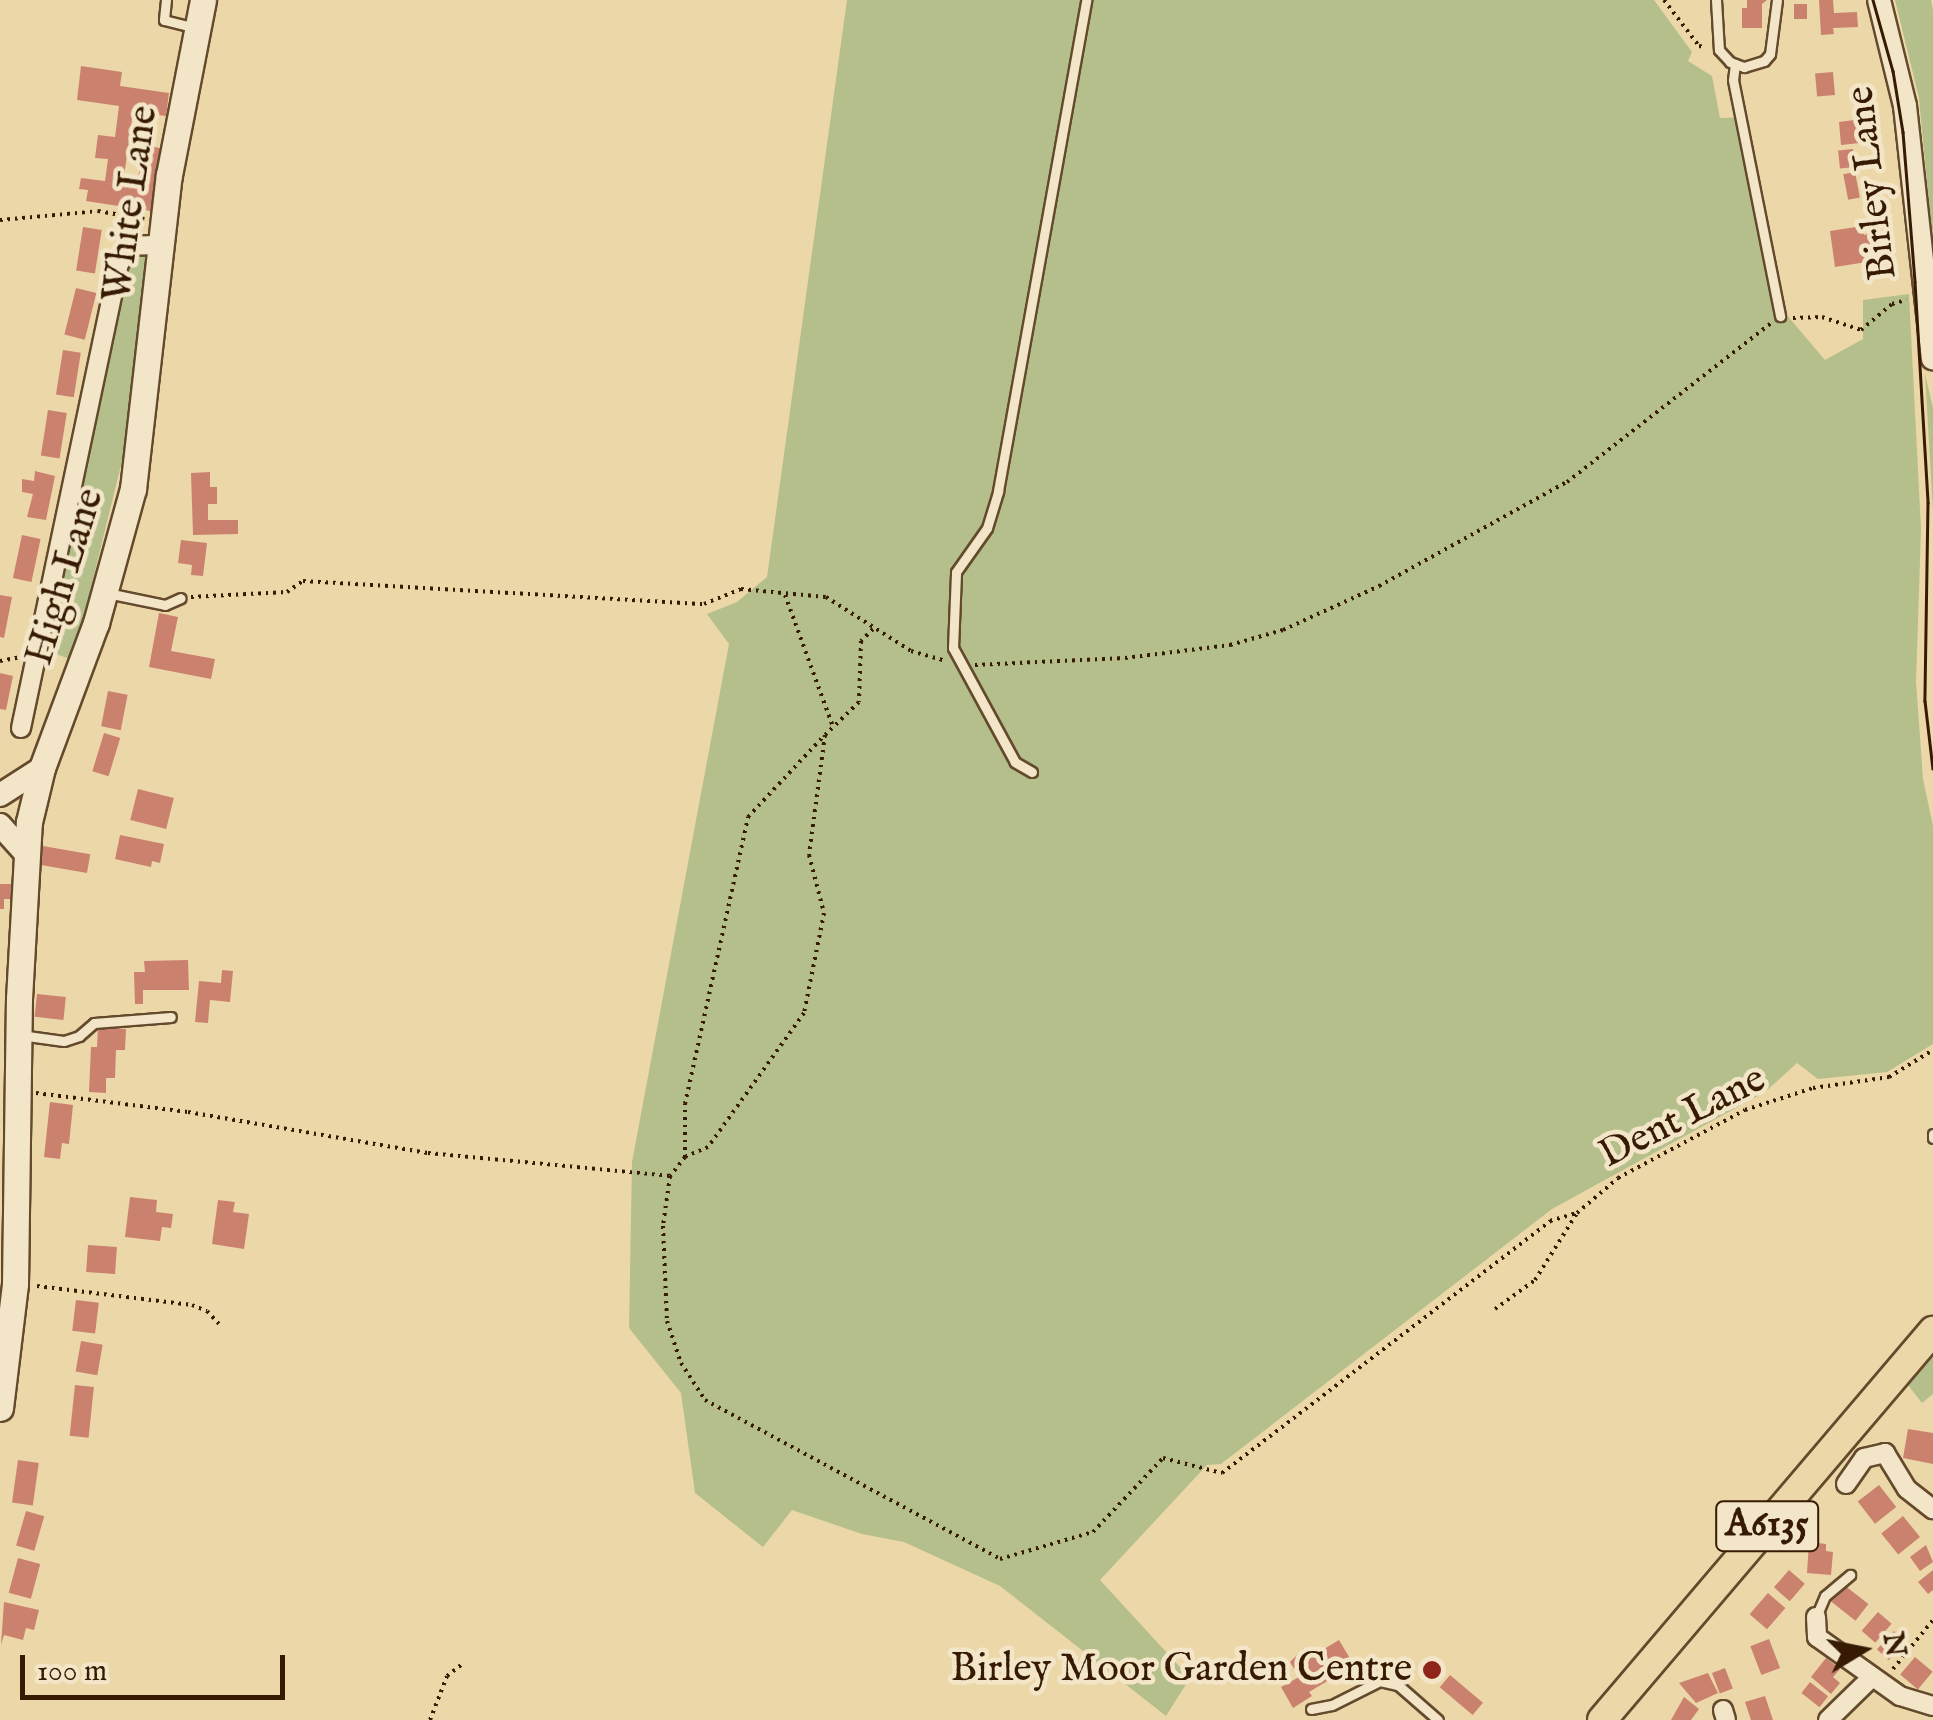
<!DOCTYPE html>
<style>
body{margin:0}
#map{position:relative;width:1933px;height:1720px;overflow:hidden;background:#ecd7a9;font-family:"IM FELL English",serif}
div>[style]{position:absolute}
.green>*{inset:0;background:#b4bf8b}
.building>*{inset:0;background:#ca826f;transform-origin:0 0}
.path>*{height:4px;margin-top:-2px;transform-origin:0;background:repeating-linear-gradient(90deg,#361b02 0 2.5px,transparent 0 7.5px)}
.roads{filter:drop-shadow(2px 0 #644a2c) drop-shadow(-2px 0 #644a2c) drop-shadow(0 2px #644a2c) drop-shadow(0 -2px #644a2c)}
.service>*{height:9px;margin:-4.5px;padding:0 4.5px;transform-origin:4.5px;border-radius:4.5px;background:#f3e5c7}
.minor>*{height:18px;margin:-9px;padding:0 9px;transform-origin:9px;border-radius:9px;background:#f3e5c7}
.tertiary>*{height:22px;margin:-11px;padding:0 11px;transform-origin:11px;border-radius:11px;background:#f3e5c7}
.secondary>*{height:25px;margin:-12.5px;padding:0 12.5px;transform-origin:12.5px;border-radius:12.5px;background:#f3e5c7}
.primary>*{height:28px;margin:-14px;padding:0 14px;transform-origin:14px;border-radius:14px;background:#ecd7a9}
.tram>*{height:2.5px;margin:-1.25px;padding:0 1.25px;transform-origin:1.25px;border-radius:1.25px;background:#361b02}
.dots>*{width:28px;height:28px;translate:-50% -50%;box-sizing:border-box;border:5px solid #f3e5c7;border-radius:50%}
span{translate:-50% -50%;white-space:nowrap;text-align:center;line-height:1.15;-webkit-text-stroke:9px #f3e5c7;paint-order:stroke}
.shield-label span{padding:2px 8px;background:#f3e5c7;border:2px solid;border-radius:8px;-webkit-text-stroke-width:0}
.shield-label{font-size:38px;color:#361b02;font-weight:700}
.street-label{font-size:40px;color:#361b02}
.poi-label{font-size:40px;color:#361b02}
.right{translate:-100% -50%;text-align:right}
.north{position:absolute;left:1813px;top:1600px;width:100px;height:100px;-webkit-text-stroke:8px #f3e5c7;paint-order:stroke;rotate:80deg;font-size:28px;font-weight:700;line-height:40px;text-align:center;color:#361b02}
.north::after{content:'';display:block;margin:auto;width:35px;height:45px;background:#361b02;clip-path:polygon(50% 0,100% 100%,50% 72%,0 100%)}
.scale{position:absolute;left:20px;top:1655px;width:265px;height:45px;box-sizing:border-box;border:5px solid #361b02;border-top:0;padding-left:12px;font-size:30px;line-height:35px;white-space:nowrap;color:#361b02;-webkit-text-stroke:8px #f3e5c7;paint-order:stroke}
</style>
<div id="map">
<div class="green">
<i style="clip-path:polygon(847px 0,1654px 0,1692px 52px,1688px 61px,1712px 76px,1720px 118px,1744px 117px,1785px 313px,1825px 360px,1863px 339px,1863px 300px,1909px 294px,1921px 529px,1916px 682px,1923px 779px,1933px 826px,1933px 1044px,1887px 1072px,1818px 1079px,1797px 1063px,1765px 1092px,1552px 1209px,1221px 1464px,1207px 1465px,1100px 1580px,1190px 1678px,1166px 1716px,1000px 1586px,904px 1542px,862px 1534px,792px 1510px,763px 1547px,695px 1493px,681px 1393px,629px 1328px,632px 1162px,729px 644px,707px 614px,737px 602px,767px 577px)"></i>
<i style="clip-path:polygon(1895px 0,1931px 0,1933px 10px,1933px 247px,1919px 98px)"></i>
<i style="clip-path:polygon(140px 250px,150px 256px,124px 453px,73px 660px,56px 654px,59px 631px,52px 628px,124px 266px)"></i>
<i style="clip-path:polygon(1925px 374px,1933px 408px,1933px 512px)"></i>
<i style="clip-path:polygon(1933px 1357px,1933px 1394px,1922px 1403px,1908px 1385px)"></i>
</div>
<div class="building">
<i style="clip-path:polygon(1747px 0,1767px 0,1762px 4px,1762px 28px,1742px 28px,1742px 8px,1747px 8px)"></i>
<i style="clip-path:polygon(1819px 0,1833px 0,1834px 13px,1857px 12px,1858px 27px,1833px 28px,1834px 34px,1821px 35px)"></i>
<i style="left:1794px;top:4px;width:13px;height:15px"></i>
<i style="clip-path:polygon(81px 66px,122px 72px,120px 86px,169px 93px,166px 116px,133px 112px,123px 184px,137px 186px,143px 145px,160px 148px,151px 211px,86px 201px,88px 190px,79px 189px,81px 178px,105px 181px,108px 159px,95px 158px,98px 135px,115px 137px,119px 106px,77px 100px)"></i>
<i style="left:1833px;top:72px;width:23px;height:18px;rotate:85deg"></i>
<i style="clip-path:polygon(1869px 118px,1870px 130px,1859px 131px,1860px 143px,1841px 145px,1839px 122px)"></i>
<i style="left:1853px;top:149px;width:18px;height:15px;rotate:84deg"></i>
<i style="left:1855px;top:172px;width:26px;height:12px;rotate:79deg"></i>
<i style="clip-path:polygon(1862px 226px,1864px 235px,1869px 234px,1873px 261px,1835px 267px,1830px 231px)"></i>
<i style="left:83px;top:227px;width:19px;height:44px;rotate:9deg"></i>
<i style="left:76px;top:288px;width:21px;height:48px;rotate:14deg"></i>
<i style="left:63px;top:350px;width:18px;height:45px;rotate:9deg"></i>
<i style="left:48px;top:410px;width:19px;height:46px;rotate:9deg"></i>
<i style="clip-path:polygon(35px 471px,55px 476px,46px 520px,27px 517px,33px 494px,22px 492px,22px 479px,34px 481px)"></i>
<i style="clip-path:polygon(210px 472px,210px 487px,217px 487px,217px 504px,208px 504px,208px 520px,238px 520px,238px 534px,193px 535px,191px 473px)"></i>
<i style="left:22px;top:535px;width:19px;height:44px;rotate:12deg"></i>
<i style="clip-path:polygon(181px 540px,207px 543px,203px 576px,191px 575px,192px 565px,178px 563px)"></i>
<i style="clip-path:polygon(0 595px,12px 597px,4px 638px,0 637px)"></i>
<i style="clip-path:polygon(159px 613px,178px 617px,171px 651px,215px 659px,211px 679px,149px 667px)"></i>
<i style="clip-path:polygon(0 673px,13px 676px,6px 710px,0 709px)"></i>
<i style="left:108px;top:691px;width:20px;height:36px;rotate:11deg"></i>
<i style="left:104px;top:733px;width:17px;height:40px;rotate:17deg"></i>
<i style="left:138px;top:789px;width:37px;height:32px;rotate:14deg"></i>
<i style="clip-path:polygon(120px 835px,164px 844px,160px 863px,152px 861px,151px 867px,115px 859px)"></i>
<i style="left:43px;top:846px;width:48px;height:19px;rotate:10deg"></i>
<i style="clip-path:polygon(0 884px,11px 884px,11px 899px,4px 899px,4px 909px,0 909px)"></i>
<i style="clip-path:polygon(188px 960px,189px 990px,143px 990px,143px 1004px,135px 1004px,134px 972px,145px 972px,144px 961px)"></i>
<i style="clip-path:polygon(222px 970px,233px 971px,230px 1002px,210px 1000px,208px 1023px,195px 1022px,199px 981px,221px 983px)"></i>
<i style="left:37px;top:994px;width:29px;height:23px;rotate:6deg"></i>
<i style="clip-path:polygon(98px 1027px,126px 1029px,125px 1050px,116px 1050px,115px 1078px,106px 1078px,106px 1093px,89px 1092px,91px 1047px,97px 1047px)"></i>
<i style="clip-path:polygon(50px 1102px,73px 1105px,69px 1144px,62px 1143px,60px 1159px,44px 1157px)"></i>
<i style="clip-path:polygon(130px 1197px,157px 1200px,156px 1212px,173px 1214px,171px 1228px,162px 1227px,160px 1241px,125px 1237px)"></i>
<i style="clip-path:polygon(218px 1200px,235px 1202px,233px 1212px,249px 1214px,244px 1249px,212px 1244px)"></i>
<i style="left:88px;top:1245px;width:29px;height:27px;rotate:4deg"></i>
<i style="left:76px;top:1300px;width:23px;height:31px;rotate:7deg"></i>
<i style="left:81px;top:1341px;width:22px;height:31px;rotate:10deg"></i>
<i style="left:75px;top:1385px;width:19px;height:51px;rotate:6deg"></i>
<i style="clip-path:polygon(1908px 1429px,1933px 1433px,1933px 1464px,1903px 1458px)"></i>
<i style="left:18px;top:1460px;width:21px;height:43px;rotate:8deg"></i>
<i style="left:1879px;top:1485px;width:28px;height:27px;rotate:52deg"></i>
<i style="left:26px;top:1511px;width:19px;height:36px;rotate:16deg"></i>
<i style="left:1903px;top:1516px;width:27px;height:28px;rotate:51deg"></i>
<i style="clip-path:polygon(1809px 1542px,1826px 1544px,1826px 1551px,1833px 1552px,1831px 1575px,1807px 1573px)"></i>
<i style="clip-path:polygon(1926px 1545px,1933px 1562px,1920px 1571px,1910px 1557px)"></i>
<i style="left:18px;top:1558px;width:23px;height:36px;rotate:15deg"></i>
<i style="left:1789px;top:1570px;width:21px;height:23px;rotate:41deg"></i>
<i style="clip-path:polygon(1933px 1570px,1933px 1590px,1928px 1594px,1918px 1582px)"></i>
<i style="left:1844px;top:1585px;width:31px;height:21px;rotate:38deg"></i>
<i style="left:1768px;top:1593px;width:23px;height:28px;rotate:41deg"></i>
<i style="clip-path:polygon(4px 1602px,39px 1610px,34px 1630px,26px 1628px,23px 1640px,4px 1635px,1px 1645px)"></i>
<i style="left:1878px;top:1612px;width:18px;height:25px;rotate:41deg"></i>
<i style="left:1894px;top:1631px;width:16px;height:25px;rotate:43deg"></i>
<i style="left:1769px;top:1639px;width:31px;height:20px;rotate:69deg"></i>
<i style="clip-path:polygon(1339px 1640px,1354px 1665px,1309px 1692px,1312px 1696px,1293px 1708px,1281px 1687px,1299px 1677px,1290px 1662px,1304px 1648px,1309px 1658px)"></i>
<i style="left:1915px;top:1657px;width:23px;height:23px;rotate:40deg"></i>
<i style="clip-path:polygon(1826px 1658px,1840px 1669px,1833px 1677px,1840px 1683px,1831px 1694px,1811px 1677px)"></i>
<i style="left:1725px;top:1668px;width:22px;height:14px;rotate:69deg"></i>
<i style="clip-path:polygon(1708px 1673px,1718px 1693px,1696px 1703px,1679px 1683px)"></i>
<i style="left:1450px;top:1675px;width:43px;height:16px;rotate:40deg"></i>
<i style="left:1810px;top:1682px;width:23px;height:14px;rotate:38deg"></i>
<i style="clip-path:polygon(1765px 1696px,1773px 1720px,1751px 1720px,1745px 1702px)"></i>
<i style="clip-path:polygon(1684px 1697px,1699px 1709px,1691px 1720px,1671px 1720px)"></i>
</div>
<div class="path">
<i style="left:1664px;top:0;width:58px;rotate:52.7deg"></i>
<i style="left:1699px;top:46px;width:6px;rotate:9deg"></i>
<i style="left:0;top:220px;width:98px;rotate:-5.2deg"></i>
<i style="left:98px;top:211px;width:47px;rotate:9.9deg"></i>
<i style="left:118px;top:235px;width:20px;rotate:-81deg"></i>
<i style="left:1793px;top:318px;width:29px;rotate:-2deg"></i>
<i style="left:1822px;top:317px;width:41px;rotate:18.4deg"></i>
<i style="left:1861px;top:330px;width:40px;rotate:-40deg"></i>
<i style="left:1892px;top:304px;width:15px;rotate:-16deg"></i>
<i style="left:785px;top:595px;width:140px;rotate:70deg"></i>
<i style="left:191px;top:597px;width:96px;rotate:-3deg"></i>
<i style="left:287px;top:592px;width:19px;rotate:-35deg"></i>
<i style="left:303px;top:581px;width:402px;rotate:3.3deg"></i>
<i style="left:704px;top:604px;width:40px;rotate:-22deg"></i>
<i style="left:741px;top:589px;width:85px;rotate:5.4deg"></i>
<i style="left:826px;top:597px;width:101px;rotate:32.4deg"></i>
<i style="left:911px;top:651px;width:37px;rotate:16deg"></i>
<i style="left:873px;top:629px;width:17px;rotate:135deg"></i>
<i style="left:861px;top:641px;width:61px;rotate:91.9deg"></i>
<i style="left:859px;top:702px;width:47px;rotate:135.9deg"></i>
<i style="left:825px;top:735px;width:121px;rotate:97.6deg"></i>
<i style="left:809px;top:855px;width:60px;rotate:75.5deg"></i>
<i style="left:824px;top:913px;width:102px;rotate:101.3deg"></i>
<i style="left:804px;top:1013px;width:165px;rotate:125.6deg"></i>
<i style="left:708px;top:1147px;width:25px;rotate:157deg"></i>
<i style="left:685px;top:1157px;width:24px;rotate:128deg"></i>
<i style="left:670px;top:1176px;width:50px;rotate:98deg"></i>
<i style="left:663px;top:1226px;width:95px;rotate:87.6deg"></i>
<i style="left:667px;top:1321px;width:44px;rotate:71.6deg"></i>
<i style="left:681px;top:1363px;width:44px;rotate:57deg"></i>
<i style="left:705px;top:1400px;width:335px;rotate:28.3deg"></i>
<i style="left:1000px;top:1559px;width:97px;rotate:-16.2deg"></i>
<i style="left:1093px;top:1532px;width:102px;rotate:-46.6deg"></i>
<i style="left:1163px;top:1458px;width:61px;rotate:14.3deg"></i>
<i style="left:1222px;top:1473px;width:414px;rotate:-37.5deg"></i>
<i style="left:1550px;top:1221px;width:28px;rotate:-17deg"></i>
<i style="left:0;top:661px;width:20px;rotate:-11deg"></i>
<i style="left:975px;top:665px;width:150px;rotate:-2.7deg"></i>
<i style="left:1125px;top:658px;width:106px;rotate:-7.1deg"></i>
<i style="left:1230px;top:645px;width:55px;rotate:-15.8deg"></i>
<i style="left:1283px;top:630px;width:106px;rotate:-24.6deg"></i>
<i style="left:1379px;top:586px;width:215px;rotate:-29deg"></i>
<i style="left:1567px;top:482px;width:259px;rotate:-37.9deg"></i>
<i style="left:36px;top:1093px;width:153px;rotate:7.1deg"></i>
<i style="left:188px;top:1112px;width:243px;rotate:9.7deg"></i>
<i style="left:428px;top:1153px;width:243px;rotate:5.4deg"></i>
<i style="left:685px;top:1157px;width:53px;rotate:-90deg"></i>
<i style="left:685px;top:1104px;width:294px;rotate:-77.6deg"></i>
<i style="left:748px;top:817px;width:108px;rotate:-46.9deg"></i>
<i style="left:37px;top:1286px;width:156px;rotate:7deg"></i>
<i style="left:192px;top:1305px;width:16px;rotate:22deg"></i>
<i style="left:207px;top:1311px;width:22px;rotate:47deg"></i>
<i style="left:1495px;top:1309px;width:49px;rotate:-35.9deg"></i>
<i style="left:1535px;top:1280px;width:79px;rotate:-57.9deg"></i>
<i style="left:1577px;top:1213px;width:54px;rotate:-40.5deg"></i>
<i style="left:1618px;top:1178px;width:144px;rotate:-28.2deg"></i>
<i style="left:1745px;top:1110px;width:71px;rotate:-17.9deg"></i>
<i style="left:1813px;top:1088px;width:77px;rotate:-8.2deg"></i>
<i style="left:1889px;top:1077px;width:52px;rotate:-31.5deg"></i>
<i style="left:1893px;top:1669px;width:63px;rotate:-50.8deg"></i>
<i style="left:430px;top:1720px;width:47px;rotate:-68.9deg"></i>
<i style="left:447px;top:1676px;width:18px;rotate:-38deg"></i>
</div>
<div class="roads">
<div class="service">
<i style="left:166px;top:0;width:20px;rotate:96deg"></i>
<i style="left:164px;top:20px;width:32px;rotate:14deg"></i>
<i style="left:1716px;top:0;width:50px;rotate:86.6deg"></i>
<i style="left:1719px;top:50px;width:16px;rotate:47deg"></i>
<i style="left:1730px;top:62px;width:15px;rotate:20deg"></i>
<i style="left:1744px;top:67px;width:21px;rotate:-17deg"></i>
<i style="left:1764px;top:61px;width:9px;rotate:-49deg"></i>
<i style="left:1770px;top:54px;width:54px;rotate:-82.6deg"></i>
<i style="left:1735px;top:64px;width:16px;rotate:97deg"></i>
<i style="left:1733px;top:80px;width:241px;rotate:78.7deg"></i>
<i style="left:107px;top:593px;width:59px;rotate:11.7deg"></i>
<i style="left:165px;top:605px;width:17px;rotate:-24deg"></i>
<i style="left:1032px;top:772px;width:20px;rotate:-150deg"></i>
<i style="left:1015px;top:762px;width:130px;rotate:-118.5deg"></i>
<i style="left:953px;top:648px;width:76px;rotate:-87.7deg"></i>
<i style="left:956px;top:572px;width:54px;rotate:-54.8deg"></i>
<i style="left:987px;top:528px;width:39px;rotate:-73deg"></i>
<i style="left:998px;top:491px;width:499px;rotate:-79.8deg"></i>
<i style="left:20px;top:1035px;width:44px;rotate:7.8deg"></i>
<i style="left:64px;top:1041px;width:16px;rotate:-18deg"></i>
<i style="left:79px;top:1036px;width:20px;rotate:-41deg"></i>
<i style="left:94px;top:1023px;width:77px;rotate:-4.5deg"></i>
<i style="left:1933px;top:1134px;width:4px;rotate:90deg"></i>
<i style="left:1816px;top:1617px;width:23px;rotate:-67deg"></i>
<i style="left:1825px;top:1596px;width:33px;rotate:-40deg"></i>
<i style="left:1311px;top:1709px;width:21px;rotate:-11deg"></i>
<i style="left:1332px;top:1705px;width:54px;rotate:-26.6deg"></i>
<i style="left:1380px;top:1681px;width:18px;rotate:13deg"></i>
<i style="left:1398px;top:1685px;width:53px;rotate:41.2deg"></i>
</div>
<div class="minor">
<i style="left:21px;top:728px;width:472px;rotate:-78.1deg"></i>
<i style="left:118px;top:266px;width:23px;rotate:-61deg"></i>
<i style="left:129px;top:246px;width:31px;rotate:-2deg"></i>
<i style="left:1846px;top:1484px;width:32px;rotate:-55deg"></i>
<i style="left:1864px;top:1458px;width:22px;rotate:-13deg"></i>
<i style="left:1885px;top:1453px;width:42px;rotate:58.6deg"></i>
<i style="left:1907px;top:1489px;width:33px;rotate:38deg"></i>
<i style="left:1816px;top:1617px;width:20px;rotate:87deg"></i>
<i style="left:1817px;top:1637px;width:102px;rotate:35.4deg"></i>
<i style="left:1900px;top:1696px;width:34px;rotate:17deg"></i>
<i style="left:1723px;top:1710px;width:10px;rotate:73deg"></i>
<i style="left:1828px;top:1720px;width:62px;rotate:-44.3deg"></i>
</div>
<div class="tertiary">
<i style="left:1879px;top:0;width:109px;rotate:76.2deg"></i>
<i style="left:1905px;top:106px;width:254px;rotate:83.7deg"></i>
<i style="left:0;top:795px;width:50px;rotate:-32.7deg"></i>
<i style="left:0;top:825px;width:38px;rotate:48deg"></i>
</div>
<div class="secondary">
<i style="left:0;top:1408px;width:125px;rotate:-83.1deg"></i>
<i style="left:15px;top:1284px;width:285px;rotate:-89.2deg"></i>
<i style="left:19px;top:999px;width:177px;rotate:-86.8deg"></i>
<i style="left:29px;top:822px;width:56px;rotate:-76.5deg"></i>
<i style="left:42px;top:768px;width:155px;rotate:-69.6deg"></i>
<i style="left:96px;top:623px;width:139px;rotate:-74.6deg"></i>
<i style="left:133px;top:489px;width:316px;rotate:-83.5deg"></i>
<i style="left:169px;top:175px;width:178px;rotate:-79deg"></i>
</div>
<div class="primary">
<i style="left:1602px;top:1720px;width:511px;rotate:-49.61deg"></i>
</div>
</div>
<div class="tram">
<i style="left:1873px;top:0;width:74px;rotate:74.3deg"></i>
<i style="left:1893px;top:71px;width:62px;rotate:80.7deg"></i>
<i style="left:1903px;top:132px;width:150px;rotate:85.4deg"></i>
<i style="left:1915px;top:282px;width:221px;rotate:86.6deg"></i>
<i style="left:1928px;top:503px;width:198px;rotate:90.9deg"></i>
<i style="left:1925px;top:701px;width:68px;rotate:83.3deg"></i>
</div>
<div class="dots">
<i style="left:1432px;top:1670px;background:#8f2418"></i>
</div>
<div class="shield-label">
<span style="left:1767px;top:1526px">A6135</span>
</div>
<div class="street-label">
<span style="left:1873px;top:183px;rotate:-97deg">Birley Lane</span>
<span style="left:132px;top:204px;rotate:-82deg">White Lane</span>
<span style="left:66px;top:577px;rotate:-73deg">High Lane</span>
<span style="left:1683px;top:1118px;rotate:-27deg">Dent Lane</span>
</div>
<div class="poi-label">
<span class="right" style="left:1412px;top:1670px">Birley Moor Garden Centre</span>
</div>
<div class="north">N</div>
<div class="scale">100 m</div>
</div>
